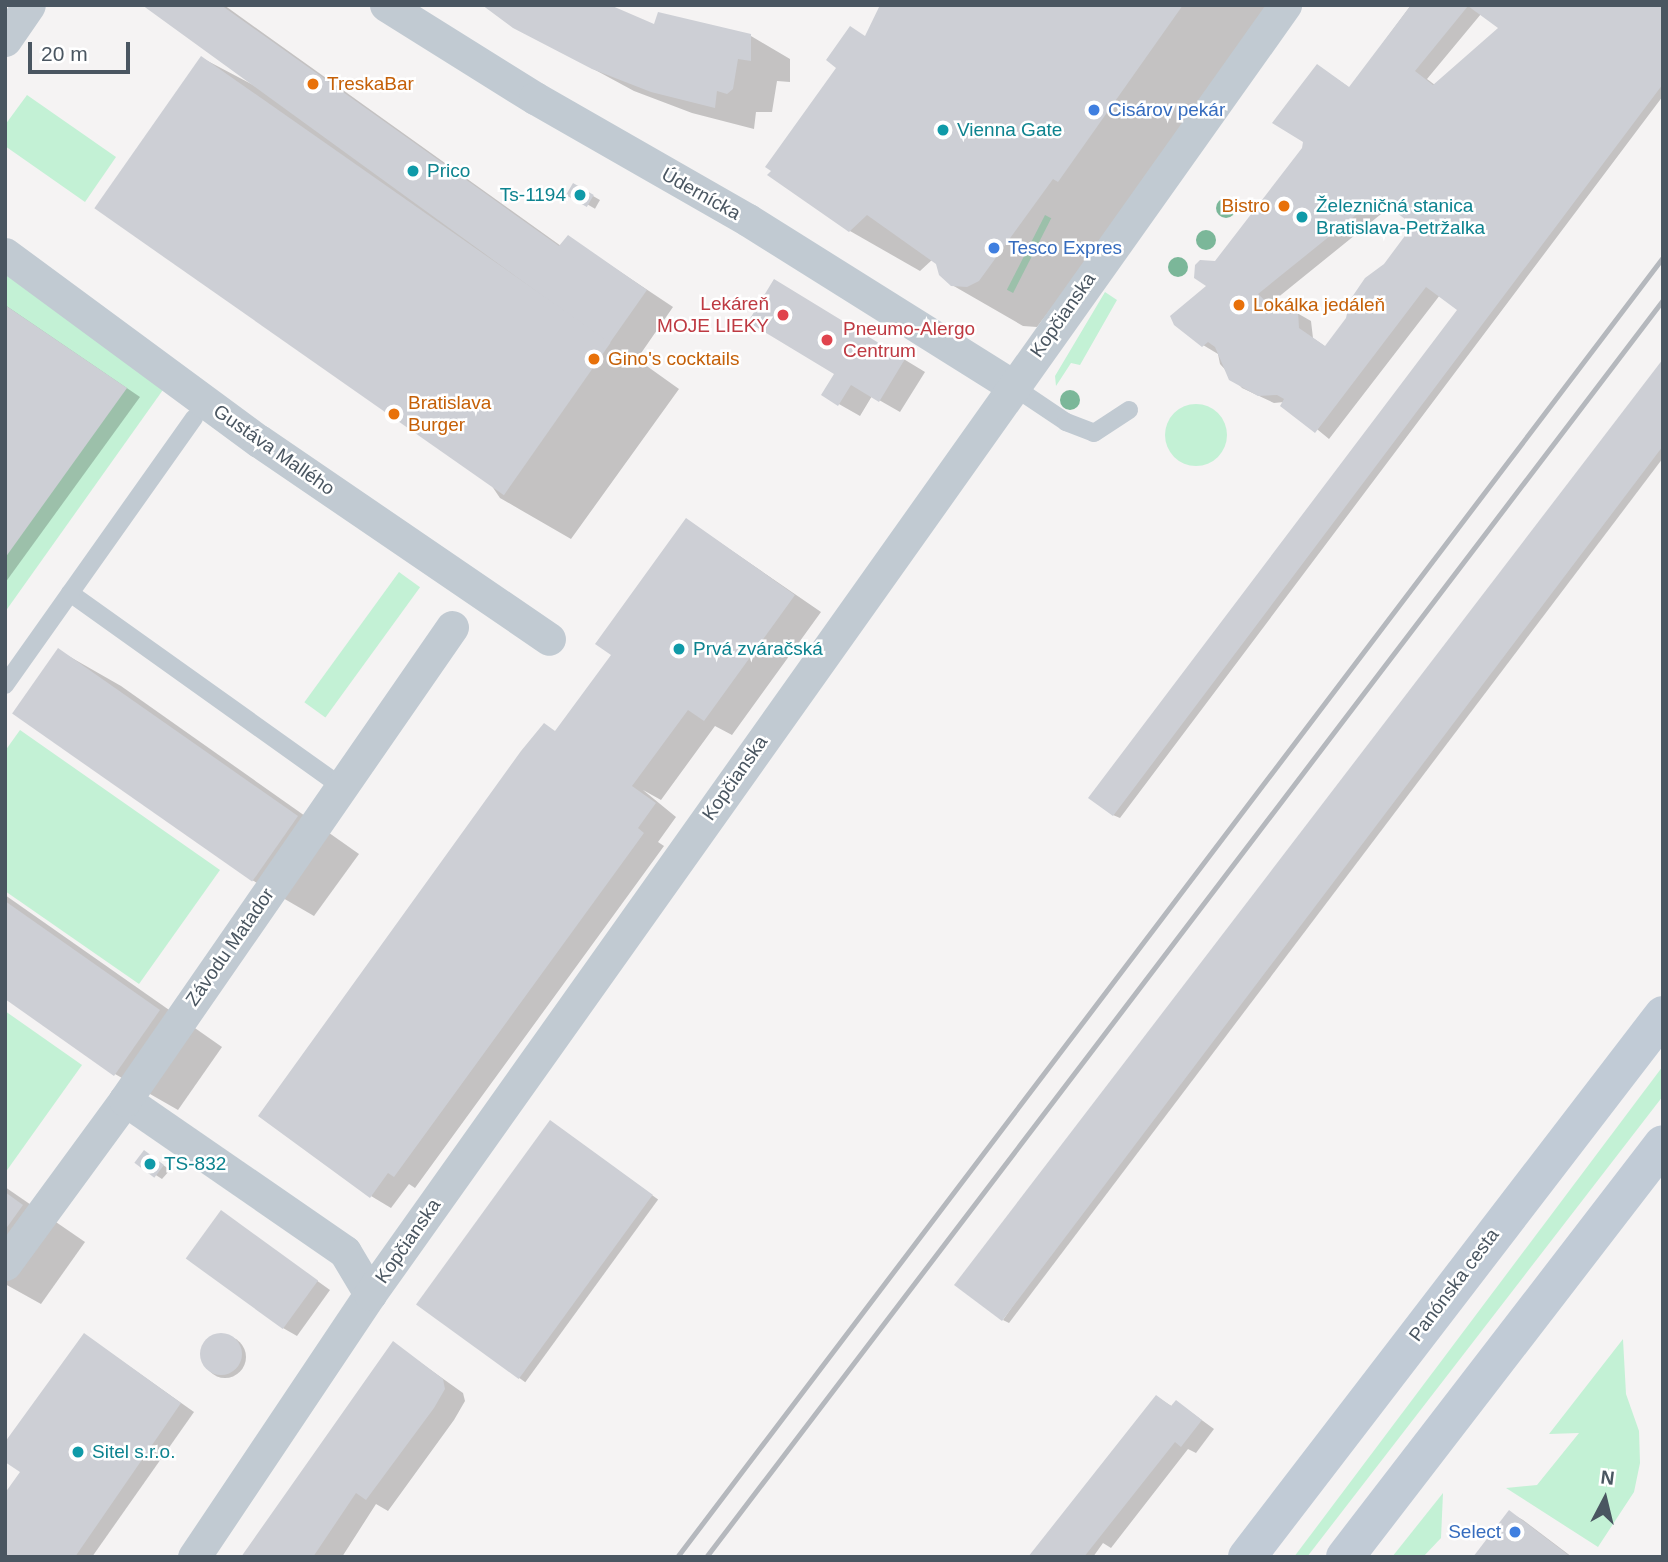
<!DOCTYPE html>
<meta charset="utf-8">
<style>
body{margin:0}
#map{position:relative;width:1668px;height:1562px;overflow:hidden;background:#f5f3f3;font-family:Arial,sans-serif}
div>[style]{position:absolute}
.green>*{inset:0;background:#c3f1d5;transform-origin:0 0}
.round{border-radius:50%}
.shadow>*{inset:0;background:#0003;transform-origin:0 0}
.building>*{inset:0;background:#cdcfd5;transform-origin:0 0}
.lane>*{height:18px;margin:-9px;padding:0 9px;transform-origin:9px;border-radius:9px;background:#c1cad2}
.street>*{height:33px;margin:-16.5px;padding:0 16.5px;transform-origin:16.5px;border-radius:16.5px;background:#c1cad2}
.secondary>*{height:38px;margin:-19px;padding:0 19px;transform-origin:19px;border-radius:19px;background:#c1cbd6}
.rail>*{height:5px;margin:-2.5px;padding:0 2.5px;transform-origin:2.5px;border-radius:2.5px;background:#b5b8bd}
.trees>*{width:20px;height:20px;margin:-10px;border-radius:50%;background:#7bb799}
.dots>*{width:19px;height:19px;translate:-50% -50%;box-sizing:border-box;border:4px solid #fff;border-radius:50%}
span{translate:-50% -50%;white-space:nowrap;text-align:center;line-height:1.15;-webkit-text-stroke:5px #fff;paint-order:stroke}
.food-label{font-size:19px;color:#c56008}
.left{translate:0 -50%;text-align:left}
.right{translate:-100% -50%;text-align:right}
.shop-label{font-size:19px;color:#366cbe}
.culture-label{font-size:19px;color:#0d838f}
.street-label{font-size:19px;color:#4a5661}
.health-label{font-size:19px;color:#be3a42}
.frame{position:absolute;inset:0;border:7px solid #4a5661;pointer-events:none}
.north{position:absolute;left:1570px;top:1464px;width:70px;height:70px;-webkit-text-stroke:5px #fff;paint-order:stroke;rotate:7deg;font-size:19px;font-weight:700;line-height:28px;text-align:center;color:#4a5661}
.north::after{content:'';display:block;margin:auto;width:24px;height:32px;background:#4a5661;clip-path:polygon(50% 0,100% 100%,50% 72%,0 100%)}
.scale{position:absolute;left:28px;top:42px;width:102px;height:32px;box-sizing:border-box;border:4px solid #4a5661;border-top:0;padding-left:9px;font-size:21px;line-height:24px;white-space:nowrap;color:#4a5661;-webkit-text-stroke:5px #fff;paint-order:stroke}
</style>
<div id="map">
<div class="green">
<i style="clip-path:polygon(27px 95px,116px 157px,85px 202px,5px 146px,5px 125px)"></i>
<i style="left:1045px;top:215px;width:7px;height:84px;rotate:27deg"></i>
<i style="clip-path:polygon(5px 273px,165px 387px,5px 612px)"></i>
<i style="clip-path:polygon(1105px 292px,1117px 300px,1080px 365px,1071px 363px,1056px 386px,1055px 376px)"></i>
<i class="round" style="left:1165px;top:404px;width:62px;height:62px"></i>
<i style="left:399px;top:572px;width:26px;height:161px;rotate:36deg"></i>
<i style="clip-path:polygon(20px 730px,220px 870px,139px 984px,5px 891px,5px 751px)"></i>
<i style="clip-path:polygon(5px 1011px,82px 1065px,5px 1173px)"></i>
<i style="clip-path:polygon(1663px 1066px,1663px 1096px,1307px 1557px,1294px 1557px)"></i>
<i style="clip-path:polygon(1623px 1339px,1626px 1394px,1639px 1431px,1640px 1463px,1634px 1492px,1598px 1547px,1506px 1488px,1537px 1485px,1579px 1433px,1549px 1434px)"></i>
<i style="clip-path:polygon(1443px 1493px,1441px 1538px,1423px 1557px,1392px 1557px)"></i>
</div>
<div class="shadow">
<i style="clip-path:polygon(145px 5px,224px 5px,561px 246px,568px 237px,673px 307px,637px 359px,679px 389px,571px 539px,500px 498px,202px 58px,257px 87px)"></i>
<i style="clip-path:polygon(883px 5px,1282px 5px,1037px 327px,1023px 326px,952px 285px,933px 259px,920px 271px,850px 231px,867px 38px)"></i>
<i style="clip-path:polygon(evenodd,1411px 5px,1663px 5px,1663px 96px,1120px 818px,1113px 815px,1460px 309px,1440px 295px,1329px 439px,1284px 402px,1274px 403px,1242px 388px,1220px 364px,1218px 354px,1203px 345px,1215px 263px,1304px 148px,1318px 66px,1350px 88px,1411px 5px,1481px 14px,1501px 28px,1435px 85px,1427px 79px,1481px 14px,1411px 5px,1391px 206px,1415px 224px,1326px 347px,1313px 338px,1311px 321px,1297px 313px,1282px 314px,1271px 303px,1391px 206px)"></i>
<i style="clip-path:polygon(514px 26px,656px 26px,751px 36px,790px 59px,790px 82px,777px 81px,772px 112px,756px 112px,754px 129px,692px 113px,634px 91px)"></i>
<i style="left:574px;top:185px;width:30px;height:10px;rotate:30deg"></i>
<i style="clip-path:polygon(795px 293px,925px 372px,900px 412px,872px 396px,860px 416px,823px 395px,836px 373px)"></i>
<i style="clip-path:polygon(5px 305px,140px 397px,5px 583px)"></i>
<i style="clip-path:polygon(1663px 362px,1663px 458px,1009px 1323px,1003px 1320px)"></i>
<i style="clip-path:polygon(687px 520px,821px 612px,732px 735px,715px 726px,661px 800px,643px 790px,676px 817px,658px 842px,664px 846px,415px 1188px,409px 1184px,391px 1208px,371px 1196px,556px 732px,613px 654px)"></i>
<i style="clip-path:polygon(58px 650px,121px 686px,359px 854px,314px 916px,252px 880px)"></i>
<i style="clip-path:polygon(5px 895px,222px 1047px,178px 1110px,115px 1074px,5px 997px)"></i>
<i style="left:557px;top:1126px;width:125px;height:226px;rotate:36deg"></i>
<i style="clip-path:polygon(151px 1156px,170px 1170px,162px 1179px,137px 1163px)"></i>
<i style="clip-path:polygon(5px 1187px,85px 1242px,41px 1304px,5px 1284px)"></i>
<i style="clip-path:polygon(221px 1212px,330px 1290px,297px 1336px,283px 1328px)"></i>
<i style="clip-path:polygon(85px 1335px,194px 1412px,92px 1557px,5px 1557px,22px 1472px)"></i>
<i class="round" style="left:204px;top:1336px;width:42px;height:42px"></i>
<i style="clip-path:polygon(393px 1343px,463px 1393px,465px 1401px,454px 1420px,388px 1511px,376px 1504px,342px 1557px,243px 1557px)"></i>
<i style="clip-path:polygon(1157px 1397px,1173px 1407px,1177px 1402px,1214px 1429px,1196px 1453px,1188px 1449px,1111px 1548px,1103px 1543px,1093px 1557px,1030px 1557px)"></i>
<i style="clip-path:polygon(1509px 1512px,1523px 1520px,1572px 1557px,1476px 1557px)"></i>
</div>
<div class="building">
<i style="clip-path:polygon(142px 5px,221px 5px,559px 246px,568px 235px,647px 290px,609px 344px)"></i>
<i style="clip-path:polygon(482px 5px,610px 5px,654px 24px,658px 12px,751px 34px,751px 61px,738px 59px,733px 89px,727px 94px,717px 91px,715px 108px,651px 92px,592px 69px,513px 28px)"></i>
<i style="clip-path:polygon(880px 5px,1183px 5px,1058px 182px,1053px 179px,979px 281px,967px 287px,951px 286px,939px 275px,936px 264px,867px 215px,849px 232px,767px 175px,771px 171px,765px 167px,836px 68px,826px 60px,850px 26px,865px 36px)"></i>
<i style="clip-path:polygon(evenodd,1411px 5px,1663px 5px,1663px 84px,1113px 816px,1088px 798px,1457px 310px,1426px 287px,1315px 433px,1280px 406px,1284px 399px,1277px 395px,1258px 396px,1229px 380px,1215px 347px,1208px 342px,1202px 347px,1174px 325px,1170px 316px,1206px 286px,1194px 278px,1195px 265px,1200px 260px,1215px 261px,1302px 148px,1303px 142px,1272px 123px,1294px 94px,1317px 64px,1349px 87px,1411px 5px,1468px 6px,1498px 28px,1433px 85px,1415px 71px,1468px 6px,1411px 5px,1377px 198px,1413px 225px,1384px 264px,1365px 278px,1350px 300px,1346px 318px,1325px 346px,1299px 328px,1298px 311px,1277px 312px,1258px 294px,1377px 198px)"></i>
<i style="left:201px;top:56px;width:500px;height:186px;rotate:35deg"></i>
<i style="left:573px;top:183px;width:24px;height:14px;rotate:30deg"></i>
<i style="clip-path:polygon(774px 279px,905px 359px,879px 402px,851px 385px,838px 406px,821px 395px,834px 374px,748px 322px)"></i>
<i style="clip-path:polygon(5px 305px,127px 388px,5px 558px)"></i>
<i style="clip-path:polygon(1663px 359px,1663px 446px,1002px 1321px,954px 1285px)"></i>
<i style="clip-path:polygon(686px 518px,795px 595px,704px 721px,688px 710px,632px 786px,656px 803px,638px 828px,644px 833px,394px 1177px,388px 1173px,370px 1198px,258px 1116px,521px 751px,544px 723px,555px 731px,611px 655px,595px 644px)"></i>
<i style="left:58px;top:648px;width:293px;height:80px;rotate:35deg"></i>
<i style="clip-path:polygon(5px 901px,160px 1010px,114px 1076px,5px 999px)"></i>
<i style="left:550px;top:1120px;width:127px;height:228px;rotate:36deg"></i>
<i style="left:144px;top:1150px;width:25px;height:16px;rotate:37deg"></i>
<i style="clip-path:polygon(5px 1192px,23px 1205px,5px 1230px)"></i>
<i style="left:221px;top:1210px;width:120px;height:60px;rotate:36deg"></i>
<i class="round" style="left:200px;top:1333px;width:42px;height:42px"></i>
<i style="clip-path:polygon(84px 1333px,181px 1403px,75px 1557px,5px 1557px,5px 1493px,20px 1472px,5px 1462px,5px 1442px)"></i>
<i style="clip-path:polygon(393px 1341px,443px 1379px,445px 1389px,434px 1408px,366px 1500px,356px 1493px,313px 1557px,241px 1557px)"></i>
<i style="clip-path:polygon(1156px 1395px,1171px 1406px,1176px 1400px,1202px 1420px,1181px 1447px,1175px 1442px,1084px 1557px,1028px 1557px)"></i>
<i style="clip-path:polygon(1509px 1510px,1571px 1557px,1473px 1557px)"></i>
</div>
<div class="lane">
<i style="left:1014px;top:387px;width:63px;rotate:33.9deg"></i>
<i style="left:1066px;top:422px;width:30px;rotate:21deg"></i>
<i style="left:1094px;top:433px;width:42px;rotate:-33.3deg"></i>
<i style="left:70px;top:593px;width:333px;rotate:35.5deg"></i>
<i style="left:5px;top:685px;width:327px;rotate:-54.7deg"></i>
</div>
<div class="street">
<i style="left:386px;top:5px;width:176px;rotate:32deg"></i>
<i style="left:535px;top:98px;width:245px;rotate:29.8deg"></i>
<i style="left:748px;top:220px;width:314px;rotate:32.1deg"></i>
<i style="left:5px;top:40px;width:42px;rotate:-55.6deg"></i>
<i style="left:5px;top:254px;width:315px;rotate:36.4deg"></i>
<i style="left:259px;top:441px;width:351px;rotate:34.3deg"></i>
<i style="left:125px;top:1100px;width:267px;rotate:34.6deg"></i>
<i style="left:345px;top:1252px;width:49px;rotate:59.2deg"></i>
<i style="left:5px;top:1264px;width:203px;rotate:-53.8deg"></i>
<i style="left:125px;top:1100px;width:575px;rotate:-55.34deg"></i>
<i style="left:194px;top:1557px;width:316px;rotate:-56.2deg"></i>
<i style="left:370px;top:1294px;width:1581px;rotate:-54.63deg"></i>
</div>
<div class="secondary">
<i style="left:1247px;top:1557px;width:683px;rotate:-52.49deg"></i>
<i style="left:1345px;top:1557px;width:521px;rotate:-52.4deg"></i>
</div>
<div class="rail">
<i style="left:677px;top:1557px;width:1632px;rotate:-52.82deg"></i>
<i style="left:706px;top:1557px;width:1580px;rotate:-52.72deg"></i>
</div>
<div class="trees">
<i style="left:1226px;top:208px"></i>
<i style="left:1206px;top:240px"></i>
<i style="left:1178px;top:267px"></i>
<i style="left:1070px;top:400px"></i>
</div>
<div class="dots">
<i style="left:313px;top:84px;background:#e8710a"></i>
<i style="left:1094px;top:110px;background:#3f7fe0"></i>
<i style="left:943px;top:130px;background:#0f9aa8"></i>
<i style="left:413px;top:171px;background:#0f9aa8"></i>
<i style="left:580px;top:195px;background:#0f9aa8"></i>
<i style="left:1284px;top:206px;background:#e8710a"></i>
<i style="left:1302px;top:217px;background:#0f9aa8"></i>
<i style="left:994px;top:248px;background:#3f7fe0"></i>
<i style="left:1239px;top:305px;background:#e8710a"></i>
<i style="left:783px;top:315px;background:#e0444e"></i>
<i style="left:827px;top:340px;background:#e0444e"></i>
<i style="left:594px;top:359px;background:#e8710a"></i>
<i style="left:394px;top:414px;background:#e8710a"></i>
<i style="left:679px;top:649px;background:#0f9aa8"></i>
<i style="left:150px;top:1164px;background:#0f9aa8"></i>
<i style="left:78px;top:1452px;background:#0f9aa8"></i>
<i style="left:1515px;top:1532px;background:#3f7fe0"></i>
</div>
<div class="food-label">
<span class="left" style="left:327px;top:84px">TreskaBar</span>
<span class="right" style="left:1270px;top:206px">Bistro</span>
<span class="left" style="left:1253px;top:305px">Lokálka jedáleň</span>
<span class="left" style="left:608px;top:359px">Gino's cocktails</span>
<span class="left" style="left:408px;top:414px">Bratislava<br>Burger</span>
</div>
<div class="shop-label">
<span class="left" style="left:1108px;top:110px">Cisárov pekár</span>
<span class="left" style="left:1008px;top:248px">Tesco Expres</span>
<span class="right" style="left:1501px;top:1532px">Select</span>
</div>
<div class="culture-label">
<span class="left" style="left:957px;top:130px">Vienna Gate</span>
<span class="left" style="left:427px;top:171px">Prico</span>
<span class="right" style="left:566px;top:195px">Ts-1194</span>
<span class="left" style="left:1316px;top:217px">Železničná stanica<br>Bratislava-Petržalka</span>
<span class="left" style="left:693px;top:649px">Prvá zváračská</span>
<span class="left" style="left:164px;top:1164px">TS-832</span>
<span class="left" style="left:92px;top:1452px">Sitel s.r.o.</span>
</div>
<div class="street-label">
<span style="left:701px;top:194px;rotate:29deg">Údernícka</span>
<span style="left:1063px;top:315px;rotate:-55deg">Kopčianska</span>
<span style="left:274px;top:450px;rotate:35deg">Gustáva Mallého</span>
<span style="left:735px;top:778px;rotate:-55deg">Kopčianska</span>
<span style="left:230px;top:947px;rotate:-55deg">Závodu Matador</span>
<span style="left:408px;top:1241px;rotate:-55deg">Kopčianska</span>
<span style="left:1454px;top:1285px;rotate:-53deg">Panónska cesta</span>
</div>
<div class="health-label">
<span class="right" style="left:769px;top:315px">Lekáreň<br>MOJE LIEKY</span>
<span class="left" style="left:843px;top:340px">Pneumo-Alergo<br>Centrum</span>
</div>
<div class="frame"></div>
<div class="north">N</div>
<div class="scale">20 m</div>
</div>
